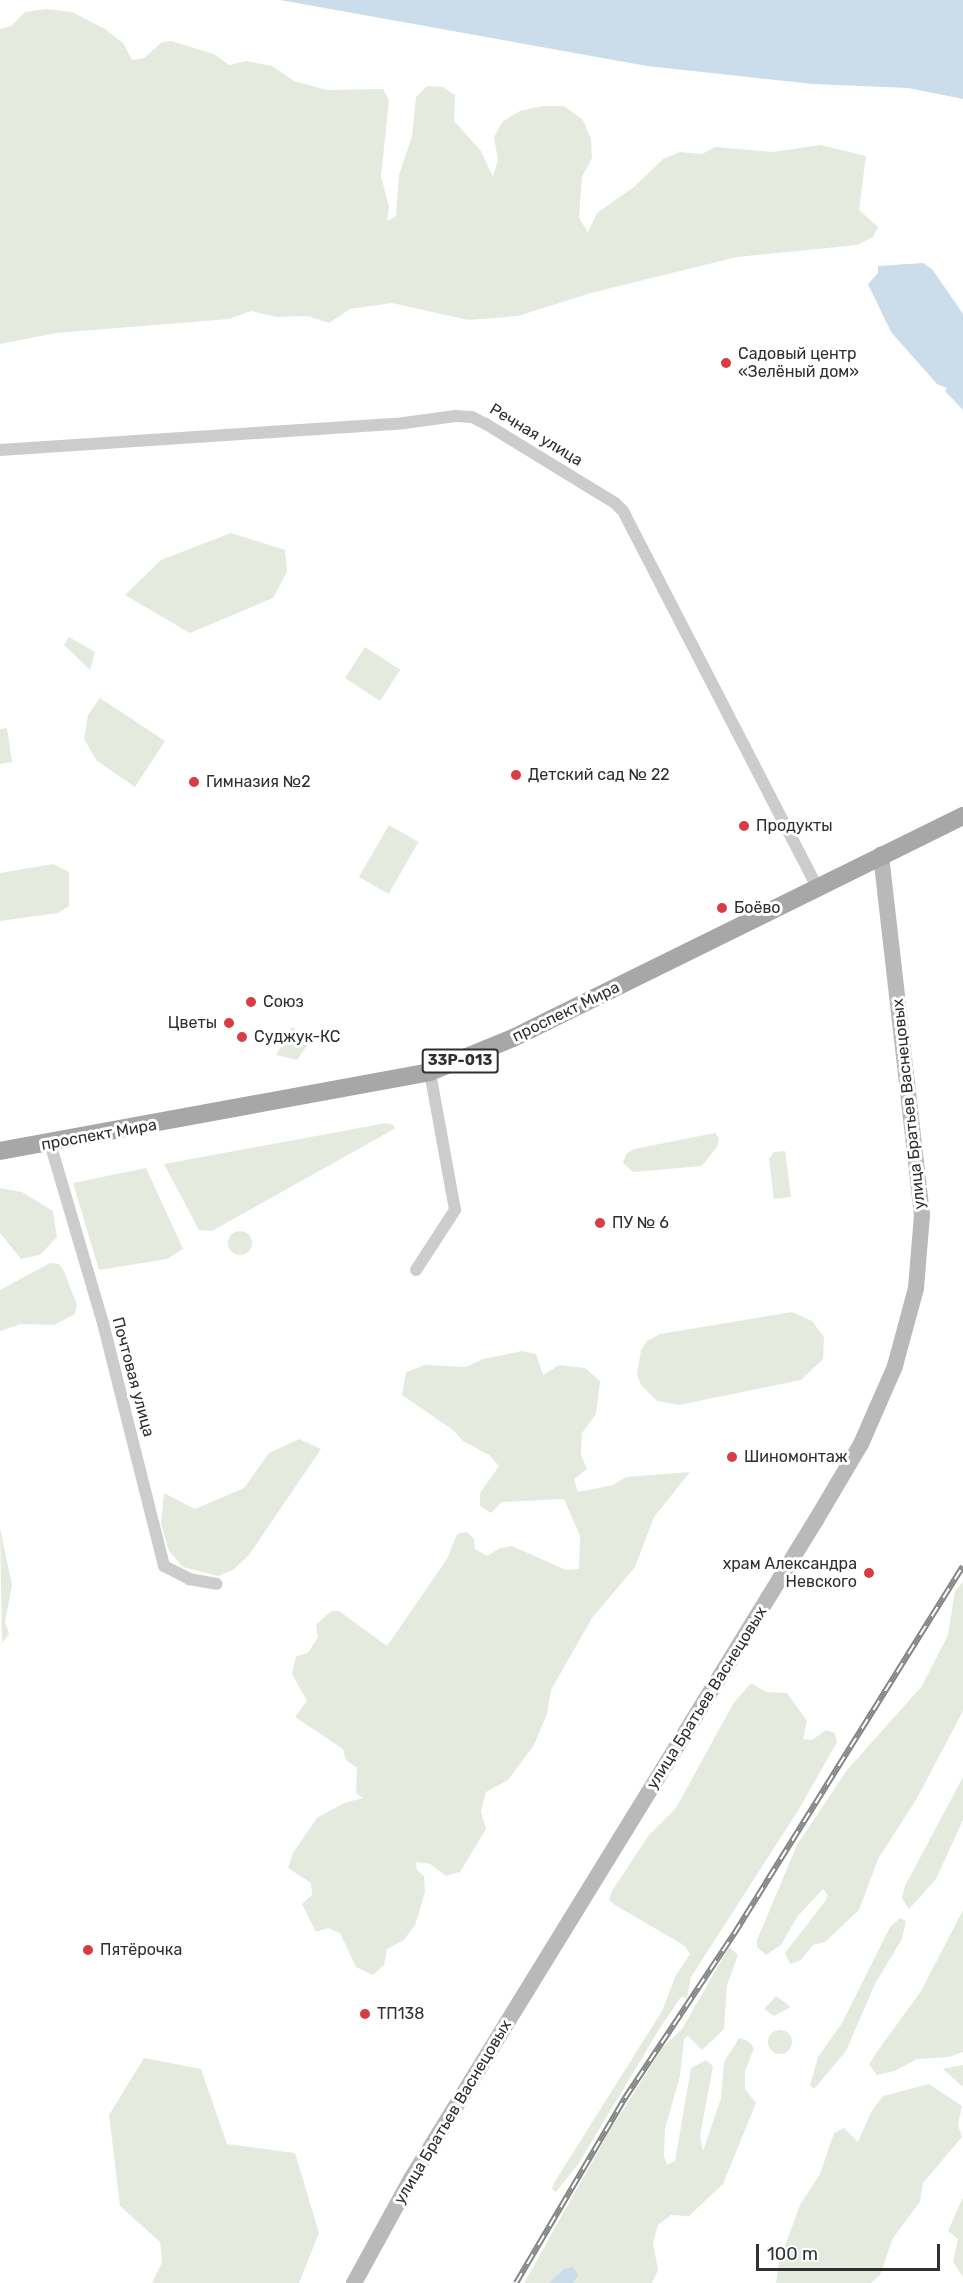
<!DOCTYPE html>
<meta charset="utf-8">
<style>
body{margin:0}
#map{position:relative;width:963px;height:2283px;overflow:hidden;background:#fff;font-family:Rubik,sans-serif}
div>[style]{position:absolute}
.green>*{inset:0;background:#e4ebde;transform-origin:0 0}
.round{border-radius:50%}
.water>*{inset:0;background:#cbddea}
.minor>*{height:12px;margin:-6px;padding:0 6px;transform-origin:6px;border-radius:6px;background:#ccc}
.secondary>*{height:16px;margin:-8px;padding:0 8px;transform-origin:8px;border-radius:8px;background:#b9b9b9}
.primary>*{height:18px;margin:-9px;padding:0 9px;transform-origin:9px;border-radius:9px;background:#a7a7a7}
.rail>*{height:6px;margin-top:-3px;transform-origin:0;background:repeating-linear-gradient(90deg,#fff 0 11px,#848484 0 22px);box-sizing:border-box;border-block:2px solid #848484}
.dots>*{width:16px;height:16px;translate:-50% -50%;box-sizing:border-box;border:3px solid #fff;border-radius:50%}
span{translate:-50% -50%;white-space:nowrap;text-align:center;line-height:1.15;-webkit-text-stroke:6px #fff;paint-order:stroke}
.shield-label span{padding:2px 4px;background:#fff;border:2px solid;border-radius:4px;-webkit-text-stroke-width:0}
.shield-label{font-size:15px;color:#2f2f2f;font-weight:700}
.poi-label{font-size:16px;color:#2f2f2f}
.left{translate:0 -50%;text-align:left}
.right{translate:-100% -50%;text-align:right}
.street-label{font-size:16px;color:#2f2f2f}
.scale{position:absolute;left:756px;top:2244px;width:184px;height:27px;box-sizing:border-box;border:3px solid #2f2f2f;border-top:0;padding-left:8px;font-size:18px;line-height:21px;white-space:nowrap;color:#2f2f2f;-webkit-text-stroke:4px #fff;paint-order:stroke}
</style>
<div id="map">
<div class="green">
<i style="clip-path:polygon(46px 9px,72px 12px,105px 29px,123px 43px,132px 60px,144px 58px,162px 42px,171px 41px,214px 54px,229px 65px,246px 61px,272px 66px,294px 81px,327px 90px,383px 89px,389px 100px,381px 176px,389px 207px,387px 221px,396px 216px,399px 175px,412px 136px,416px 97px,427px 86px,443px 87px,455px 95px,454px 121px,481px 151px,493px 177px,498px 160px,494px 137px,503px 121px,520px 111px,542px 106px,564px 106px,583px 120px,591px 139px,592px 158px,582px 177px,579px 218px,588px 232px,597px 213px,634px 187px,663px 159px,680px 152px,702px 154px,715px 147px,772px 152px,821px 145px,866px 156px,859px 210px,878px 227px,873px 237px,857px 245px,737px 257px,591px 293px,518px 316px,468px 320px,392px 303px,350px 309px,329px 323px,307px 316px,277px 317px,251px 311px,229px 319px,56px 333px,0 344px,0 29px,11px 26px,25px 12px)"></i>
<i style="clip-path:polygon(231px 533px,285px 550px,287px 572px,273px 598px,190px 633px,125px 595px,161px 560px)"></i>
<i style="clip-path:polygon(69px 637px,95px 652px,90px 670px,64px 645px)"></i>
<i style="left:365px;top:647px;width:42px;height:37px;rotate:33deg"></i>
<i style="clip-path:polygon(100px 698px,165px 741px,135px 787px,97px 761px,84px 739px,88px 715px)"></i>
<i style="clip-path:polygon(7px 728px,12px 762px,0 764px,0 729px)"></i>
<i style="left:389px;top:825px;width:34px;height:60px;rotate:30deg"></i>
<i style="clip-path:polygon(53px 864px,69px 872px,69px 906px,58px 913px,0 921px,0 873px)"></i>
<i style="clip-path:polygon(292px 1027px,311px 1040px,297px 1060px,276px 1055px)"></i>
<i style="clip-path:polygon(386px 1123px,394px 1125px,394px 1129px,212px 1231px,199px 1230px,164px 1164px)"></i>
<i style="clip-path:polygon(715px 1133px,719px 1138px,717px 1147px,702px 1166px,633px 1172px,623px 1163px,626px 1154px,634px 1149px)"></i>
<i style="clip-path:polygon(785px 1151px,791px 1197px,774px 1199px,769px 1159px,774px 1152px)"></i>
<i style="clip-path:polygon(146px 1168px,183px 1249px,167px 1259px,99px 1270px,73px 1183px)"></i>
<i style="clip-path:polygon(0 1188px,22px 1192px,53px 1211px,57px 1237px,40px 1255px,21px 1259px,0 1233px)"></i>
<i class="round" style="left:228px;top:1231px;width:24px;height:24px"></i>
<i style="clip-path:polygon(50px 1263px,59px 1264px,64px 1271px,77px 1305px,75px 1314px,54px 1325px,21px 1324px,0 1331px,0 1290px)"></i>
<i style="clip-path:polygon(792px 1312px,812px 1321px,824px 1337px,823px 1359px,801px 1380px,679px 1405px,657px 1401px,641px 1385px,637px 1374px,641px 1350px,647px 1341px,660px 1334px)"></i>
<i style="clip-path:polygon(522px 1351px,536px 1354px,543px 1375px,559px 1365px,585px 1368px,600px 1381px,596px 1414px,582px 1433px,581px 1455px,587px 1469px,574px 1479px,578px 1492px,613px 1485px,626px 1477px,690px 1472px,654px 1517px,635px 1567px,592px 1618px,551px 1690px,547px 1714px,534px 1745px,508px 1780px,486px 1792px,481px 1811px,486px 1829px,460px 1872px,446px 1876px,430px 1864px,416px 1862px,417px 1870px,424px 1876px,425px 1892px,415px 1925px,404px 1940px,387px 1949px,384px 1965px,373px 1975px,356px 1967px,340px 1933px,328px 1928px,316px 1932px,302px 1904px,312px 1895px,311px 1883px,288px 1868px,293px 1853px,317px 1818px,344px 1803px,363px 1798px,356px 1793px,357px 1768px,346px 1760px,343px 1749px,295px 1717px,307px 1701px,292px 1674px,296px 1656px,308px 1653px,318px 1637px,316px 1625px,331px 1611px,339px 1611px,387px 1646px,447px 1559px,457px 1534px,467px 1532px,474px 1539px,475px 1549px,487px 1556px,500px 1548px,512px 1546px,566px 1570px,579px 1569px,580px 1536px,564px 1499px,502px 1502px,491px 1513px,480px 1506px,480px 1493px,499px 1466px,489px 1455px,463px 1441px,453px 1430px,402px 1395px,406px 1372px,414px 1369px,425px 1365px,466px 1367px,483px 1359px)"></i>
<i style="clip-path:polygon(299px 1439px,321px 1449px,249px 1555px,233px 1570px,218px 1576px,183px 1567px,169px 1551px,161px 1524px,164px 1493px,195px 1509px,244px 1488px,269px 1453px)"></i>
<i style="clip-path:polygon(0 1528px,12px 1585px,5px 1622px,9px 1634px,2px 1643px)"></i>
<i style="clip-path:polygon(963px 1582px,963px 1711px,916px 1800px,878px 1859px,859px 1910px,825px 1942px,813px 1945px,801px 1960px,790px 1964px,785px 1953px,826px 1900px,827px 1894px,823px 1889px,797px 1917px,781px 1945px,766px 1955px,757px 1947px,757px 1940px,797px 1845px,847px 1770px,922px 1686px,948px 1635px,955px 1591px)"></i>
<i style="clip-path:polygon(751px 1683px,766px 1692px,787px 1693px,807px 1721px,803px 1739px,812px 1740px,826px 1730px,835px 1733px,837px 1742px,799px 1809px,691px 1977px,687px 1998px,681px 1997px,660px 2028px,579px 2163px,556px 2192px,552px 2189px,554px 2183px,662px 2011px,675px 1977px,690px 1954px,685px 1946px,615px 1905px,609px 1900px,612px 1891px,649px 1835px,676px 1808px,733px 1704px)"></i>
<i style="clip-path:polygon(963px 1777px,963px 1820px,936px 1879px,909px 1909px,902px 1898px,905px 1886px)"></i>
<i style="clip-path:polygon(963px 1910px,963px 2052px,949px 2057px,917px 2059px,895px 2071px,877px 2075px,869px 2065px,874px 2056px,921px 1991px)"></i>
<i style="clip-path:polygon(900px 1918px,906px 1921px,902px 1939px,875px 1984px,846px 2051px,814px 2089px,810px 2085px,818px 2057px,842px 2023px,890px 1927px)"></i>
<i style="clip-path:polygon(729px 1947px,738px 1955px,727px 1985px,724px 2029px,702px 2050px,688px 2036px,684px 2039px,680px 2076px,665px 2129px,664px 2156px,667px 2165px,675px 2161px,691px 2068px,706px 2060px,713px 2066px,700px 2136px,703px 2151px,721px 2098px,724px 2062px,739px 2038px,748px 2041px,754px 2048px,745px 2072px,745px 2089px,756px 2103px,723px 2184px,689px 2216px,671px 2215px,658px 2225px,653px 2243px,658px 2270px,652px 2283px,524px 2283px,610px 2130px,663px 2047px,682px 2029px)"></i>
<i style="clip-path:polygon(776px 1996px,791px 2007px,774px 2016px,764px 2009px)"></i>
<i class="round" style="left:768px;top:2030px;width:24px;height:24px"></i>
<i style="clip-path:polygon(144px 2058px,201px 2069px,227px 2144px,295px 2153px,319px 2233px,299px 2283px,152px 2283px,162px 2262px,160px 2242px,120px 2206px,109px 2115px)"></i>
<i style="clip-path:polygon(963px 2065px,963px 2087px,943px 2069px)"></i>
<i style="clip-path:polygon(929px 2084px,962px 2106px,958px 2125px,962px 2137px,923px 2183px,920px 2202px,893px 2238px,880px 2275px,871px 2283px,776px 2283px,779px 2262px,800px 2205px,820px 2174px,834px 2133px,844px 2128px,858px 2142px,871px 2112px,883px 2096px)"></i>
<i style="clip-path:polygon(963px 2197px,963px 2277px,953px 2262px,958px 2239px,948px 2231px)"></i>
</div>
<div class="water">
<i style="clip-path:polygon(280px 0,963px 0,963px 99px,908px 88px,813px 84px,647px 66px)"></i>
<i style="clip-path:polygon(923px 263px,932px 269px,963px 314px,963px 410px,945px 391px,947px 388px,937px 384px,891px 332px,868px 284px,878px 273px,878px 266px)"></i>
<i style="clip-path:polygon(573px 2267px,578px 2275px,573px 2283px,549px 2283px,564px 2269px)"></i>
</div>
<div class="minor">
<i style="left:0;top:450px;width:405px;rotate:-3.8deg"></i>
<i style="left:404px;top:423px;width:52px;rotate:-7.7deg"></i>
<i style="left:456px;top:416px;width:16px;rotate:4deg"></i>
<i style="left:472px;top:417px;width:16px;rotate:27deg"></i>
<i style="left:486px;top:424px;width:151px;rotate:31.5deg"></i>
<i style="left:615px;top:503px;width:11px;rotate:45deg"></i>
<i style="left:623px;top:511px;width:423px;rotate:62.7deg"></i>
<i style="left:50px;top:1143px;width:188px;rotate:73.6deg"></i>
<i style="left:103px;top:1323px;width:251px;rotate:75.9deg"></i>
<i style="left:164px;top:1566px;width:28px;rotate:27deg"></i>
<i style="left:189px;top:1579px;width:28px;rotate:10deg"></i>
<i style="left:416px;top:1270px;width:72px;rotate:-57deg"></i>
<i style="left:455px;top:1210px;width:140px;rotate:-100.3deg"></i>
</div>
<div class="secondary">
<i style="left:354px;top:2283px;width:119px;rotate:-61.3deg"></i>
<i style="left:411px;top:2179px;width:774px;rotate:-58.43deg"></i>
<i style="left:816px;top:1520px;width:88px;rotate:-59.4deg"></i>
<i style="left:861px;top:1444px;width:85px;rotate:-66.4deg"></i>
<i style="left:895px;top:1366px;width:81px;rotate:-74.9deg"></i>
<i style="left:916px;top:1288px;width:73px;rotate:-85.3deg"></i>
<i style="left:922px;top:1215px;width:363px;rotate:-96.5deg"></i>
</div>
<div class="primary">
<i style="left:0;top:1151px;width:437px;rotate:-10.4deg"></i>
<i style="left:430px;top:1072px;width:90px;rotate:-22.3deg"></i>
<i style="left:513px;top:1038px;width:502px;rotate:-26.26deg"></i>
</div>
<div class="rail">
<i style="left:516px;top:2283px;width:215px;rotate:-59.5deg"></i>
<i style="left:625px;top:2098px;width:197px;rotate:-56.4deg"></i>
<i style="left:734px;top:1934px;width:433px;rotate:-58.1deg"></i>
</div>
<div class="dots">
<i style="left:726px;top:363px;background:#d93d44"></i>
<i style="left:516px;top:775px;background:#d93d44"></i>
<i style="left:194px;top:782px;background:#d93d44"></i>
<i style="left:744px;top:826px;background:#d93d44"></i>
<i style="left:722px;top:908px;background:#d93d44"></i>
<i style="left:251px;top:1002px;background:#d93d44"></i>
<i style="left:229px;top:1023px;background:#d93d44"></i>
<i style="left:242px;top:1037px;background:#d93d44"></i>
<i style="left:600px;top:1223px;background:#d93d44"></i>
<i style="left:732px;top:1457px;background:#d93d44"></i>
<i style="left:869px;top:1573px;background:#d93d44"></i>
<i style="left:88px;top:1950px;background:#d93d44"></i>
<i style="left:365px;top:2014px;background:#d93d44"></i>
</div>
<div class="shield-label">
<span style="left:460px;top:1061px">33Р-013</span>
</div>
<div class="poi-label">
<span class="left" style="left:738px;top:363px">Садовый центр<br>«Зелёный дом»</span>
<span class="left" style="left:528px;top:775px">Детский сад № 22</span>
<span class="left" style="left:206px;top:782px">Гимназия №2</span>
<span class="left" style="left:756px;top:826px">Продукты</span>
<span class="left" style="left:734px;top:908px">Боёво</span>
<span class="left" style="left:263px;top:1002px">Союз</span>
<span class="right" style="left:217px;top:1023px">Цветы</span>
<span class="left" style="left:254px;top:1037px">Суджук-КС</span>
<span class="left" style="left:612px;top:1223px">ПУ № 6</span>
<span class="left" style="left:744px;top:1457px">Шиномонтаж</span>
<span class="right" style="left:857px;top:1573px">храм Александра<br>Невского</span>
<span class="left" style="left:100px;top:1950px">Пятёрочка</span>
<span class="left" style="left:377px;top:2014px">ТП138</span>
</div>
<div class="street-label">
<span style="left:536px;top:435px;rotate:31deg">Речная улица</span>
<span style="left:566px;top:1012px;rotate:-26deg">проспект Мира</span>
<span style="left:909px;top:1104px;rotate:-96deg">улица Братьев Васнецовых</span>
<span style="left:99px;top:1135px;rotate:-10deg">проспект Мира</span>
<span style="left:133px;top:1377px;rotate:75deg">Почтовая улица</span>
<span style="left:707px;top:1698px;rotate:-58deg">улица Братьев Васнецовых</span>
<span style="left:453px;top:2112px;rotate:-59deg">улица Братьев Васнецовых</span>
</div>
<div class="scale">100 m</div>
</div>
